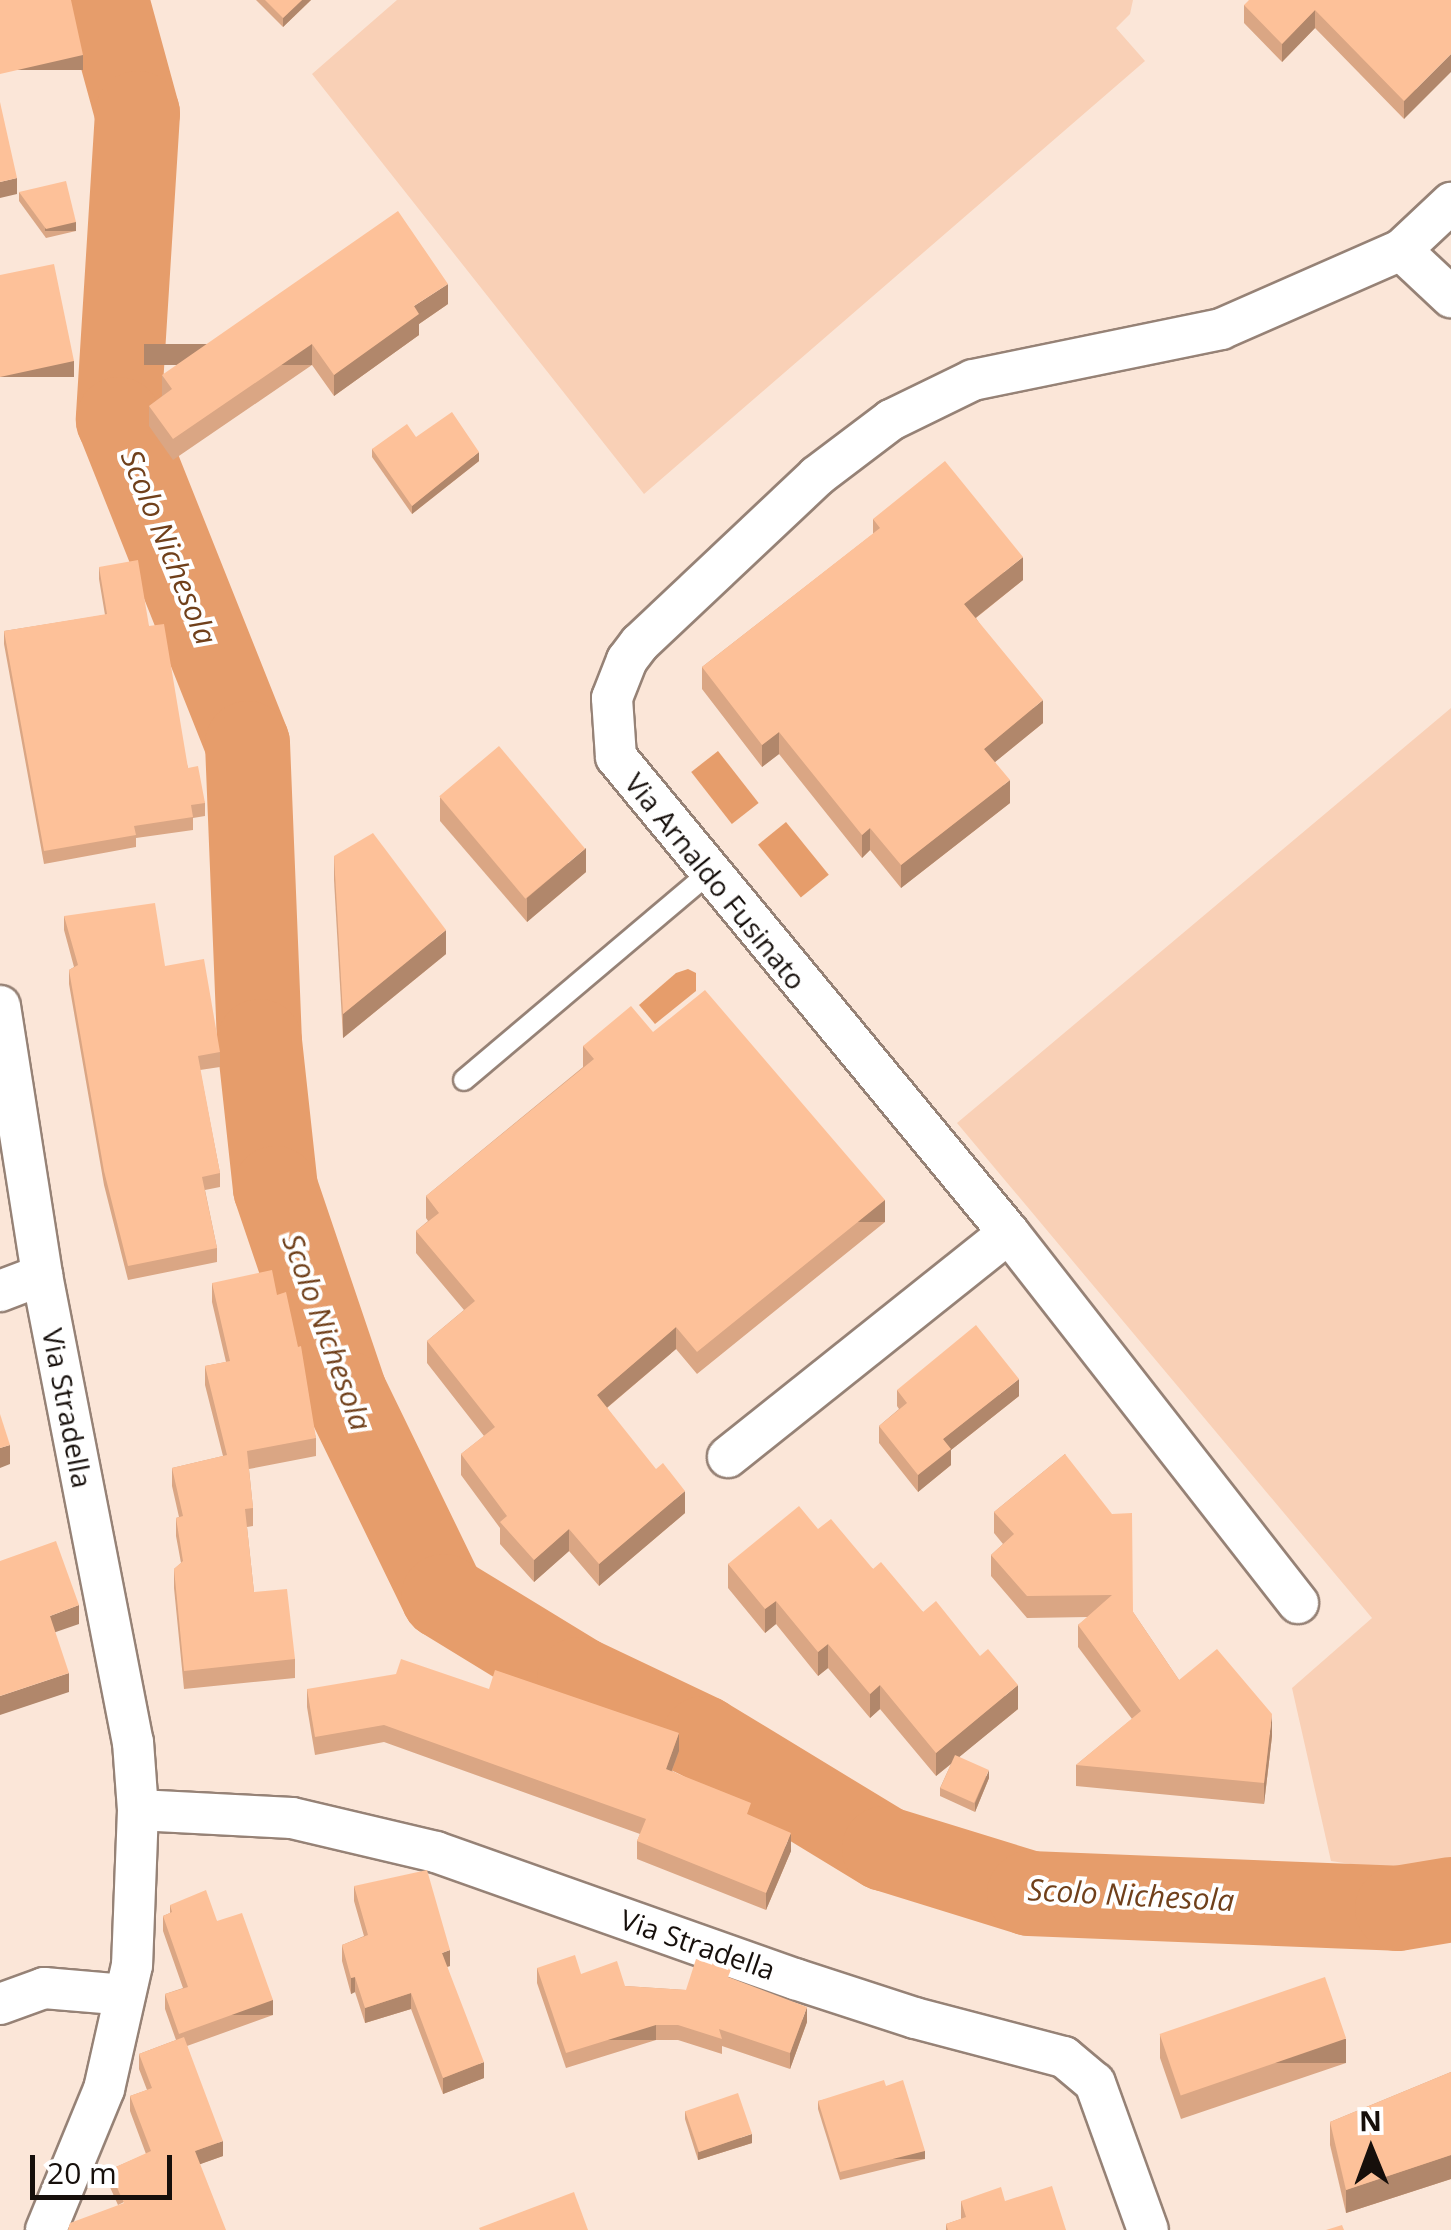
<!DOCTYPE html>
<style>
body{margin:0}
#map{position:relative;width:1451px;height:2230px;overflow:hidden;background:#fbe6d8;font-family:"Open Sans",sans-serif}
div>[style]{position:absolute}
.green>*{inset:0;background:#f9d0b6}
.water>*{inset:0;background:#e69d6b;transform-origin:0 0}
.river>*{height:85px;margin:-42.5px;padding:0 42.5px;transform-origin:42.5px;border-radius:42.5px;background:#e69d6b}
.roads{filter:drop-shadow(2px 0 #968276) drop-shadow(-2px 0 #968276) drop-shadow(0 2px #968276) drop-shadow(0 -2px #968276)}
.lane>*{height:20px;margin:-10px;padding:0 10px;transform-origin:10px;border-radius:10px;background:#fff}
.street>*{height:40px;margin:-20px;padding:0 20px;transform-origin:20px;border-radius:20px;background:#fff}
.wall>*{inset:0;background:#daa684}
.shaded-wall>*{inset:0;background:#b1876b;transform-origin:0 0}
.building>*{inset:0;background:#fdc199;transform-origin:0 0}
span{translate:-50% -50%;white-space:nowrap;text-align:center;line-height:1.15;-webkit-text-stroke:8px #fff;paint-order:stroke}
.street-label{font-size:28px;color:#160f0b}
.water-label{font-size:30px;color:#70401b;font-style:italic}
.north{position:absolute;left:1321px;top:2100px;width:100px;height:100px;-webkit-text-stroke:8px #fff;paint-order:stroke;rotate:359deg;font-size:28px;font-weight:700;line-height:40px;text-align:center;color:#160f0b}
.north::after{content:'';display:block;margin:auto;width:35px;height:45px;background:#160f0b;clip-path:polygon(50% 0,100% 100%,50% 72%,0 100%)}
.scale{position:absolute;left:30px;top:2155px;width:142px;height:45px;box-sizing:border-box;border:5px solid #160f0b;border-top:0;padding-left:12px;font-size:30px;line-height:35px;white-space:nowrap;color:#160f0b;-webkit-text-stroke:8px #fff;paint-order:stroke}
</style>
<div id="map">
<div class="green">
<i style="clip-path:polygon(397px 0,1133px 0,1130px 14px,1116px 28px,1145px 61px,644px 494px,312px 74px)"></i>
<i style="clip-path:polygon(1451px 708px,1451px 1865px,1377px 1868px,1331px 1861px,1292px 1688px,1372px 1618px,957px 1123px)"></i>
</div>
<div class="water">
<i style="left:718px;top:751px;width:66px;height:34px;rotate:52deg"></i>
<i style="left:786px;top:822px;width:68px;height:36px;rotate:51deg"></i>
<i style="clip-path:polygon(688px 969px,696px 973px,696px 991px,655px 1024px,639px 1005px,676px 973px)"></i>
</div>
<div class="river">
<i style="left:106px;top:0;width:117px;rotate:74.7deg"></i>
<i style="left:137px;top:113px;width:307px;rotate:93.6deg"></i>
<i style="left:118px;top:419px;width:349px;rotate:68.3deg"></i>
<i style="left:247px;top:743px;width:298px;rotate:87.7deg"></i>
<i style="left:259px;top:1041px;width:148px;rotate:83.8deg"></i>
<i style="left:275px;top:1188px;width:215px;rotate:71.3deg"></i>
<i style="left:344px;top:1392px;width:227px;rotate:64.1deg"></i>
<i style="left:443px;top:1596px;width:159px;rotate:31.4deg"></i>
<i style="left:579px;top:1679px;width:137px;rotate:25.4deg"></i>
<i style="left:703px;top:1738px;width:212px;rotate:31.3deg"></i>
<i style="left:884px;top:1848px;width:152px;rotate:17.2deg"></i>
<i style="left:1029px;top:1893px;width:368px;rotate:2.3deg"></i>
<i style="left:1397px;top:1908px;width:55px;rotate:-9.5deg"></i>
</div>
<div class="roads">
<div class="lane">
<i style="left:464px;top:1080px;width:319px;rotate:-40.2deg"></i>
</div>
<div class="street">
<i style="left:1401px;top:250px;width:69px;rotate:43.2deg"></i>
<i style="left:0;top:1006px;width:272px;rotate:81.1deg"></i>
<i style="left:42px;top:1275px;width:476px;rotate:79deg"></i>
<i style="left:133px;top:1742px;width:68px;rotate:85.8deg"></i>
<i style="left:138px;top:1810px;width:155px;rotate:92.2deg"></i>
<i style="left:132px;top:1965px;width:127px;rotate:102.7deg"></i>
<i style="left:104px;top:2089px;width:152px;rotate:112.4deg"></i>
<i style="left:0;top:1291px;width:45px;rotate:-20.9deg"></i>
<i style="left:728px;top:1457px;width:359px;rotate:-38.6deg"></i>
<i style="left:1298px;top:1603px;width:469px;rotate:-128deg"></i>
<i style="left:1009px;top:1233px;width:617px;rotate:-129.54deg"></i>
<i style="left:616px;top:757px;width:59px;rotate:-93.9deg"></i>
<i style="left:612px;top:698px;width:41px;rotate:-68.5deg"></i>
<i style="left:627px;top:660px;width:21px;rotate:-53deg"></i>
<i style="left:640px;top:643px;width:243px;rotate:-43.3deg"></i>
<i style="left:817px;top:476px;width:93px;rotate:-37.1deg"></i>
<i style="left:891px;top:420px;width:91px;rotate:-26deg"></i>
<i style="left:973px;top:380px;width:253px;rotate:-11.6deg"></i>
<i style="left:1221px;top:329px;width:197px;rotate:-23.7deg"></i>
<i style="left:1401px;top:250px;width:69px;rotate:-43.2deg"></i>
<i style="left:138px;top:1810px;width:154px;rotate:3deg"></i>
<i style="left:292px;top:1818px;width:148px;rotate:13.3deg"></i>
<i style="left:436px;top:1852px;width:381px;rotate:19.5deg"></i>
<i style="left:795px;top:1979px;width:126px;rotate:18deg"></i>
<i style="left:915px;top:2018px;width:154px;rotate:14.7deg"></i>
<i style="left:1064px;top:2057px;width:40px;rotate:40deg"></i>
<i style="left:1095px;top:2083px;width:156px;rotate:70.2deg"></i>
<i style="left:0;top:2004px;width:47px;rotate:-20deg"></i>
<i style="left:44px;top:1988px;width:81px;rotate:4.9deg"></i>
</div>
</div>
<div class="wall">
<i style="clip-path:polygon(256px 0,311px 0,283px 27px)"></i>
<i style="clip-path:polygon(1451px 0,1404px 119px,1315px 28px,1282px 62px,1244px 23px,1244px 5px)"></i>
<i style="clip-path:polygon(19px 192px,76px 231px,46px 238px,19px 201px)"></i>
<i style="clip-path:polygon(448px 304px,419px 324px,419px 335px,334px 396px,312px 365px,173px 460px,149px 426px,149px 406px,162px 396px,162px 375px)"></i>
<i style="clip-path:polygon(416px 437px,479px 461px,412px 514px,372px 457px,372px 449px)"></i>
<i style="clip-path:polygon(873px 519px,1023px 580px,976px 618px,1043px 723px,995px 762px,1010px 803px,901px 888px,870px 850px,862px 858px,779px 754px,762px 767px,702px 689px,702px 667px,873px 534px)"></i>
<i style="clip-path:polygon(99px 567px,149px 626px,188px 768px,205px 803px,205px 816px,193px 818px,193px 830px,136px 838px,136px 847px,44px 864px,4px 644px,4px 631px,105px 615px,99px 579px)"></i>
<i style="clip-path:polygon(440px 797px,586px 872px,527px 922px,440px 821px)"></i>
<i style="clip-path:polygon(334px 856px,446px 954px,343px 1038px,334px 880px)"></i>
<i style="clip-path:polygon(64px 916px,165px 966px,220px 1052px,220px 1067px,200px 1070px,220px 1173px,220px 1187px,205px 1190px,217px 1248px,217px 1262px,128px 1280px,104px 1185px,69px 984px,69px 970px,74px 967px,64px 930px)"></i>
<i style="clip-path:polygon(653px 1032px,885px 1222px,697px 1374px,676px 1349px,607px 1408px,685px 1513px,599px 1586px,569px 1551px,534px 1582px,500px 1544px,500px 1528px,461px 1475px,461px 1454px,484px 1436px,427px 1363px,427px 1341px,464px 1310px,416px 1253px,416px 1231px,428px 1221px,426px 1218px,426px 1196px,583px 1067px,583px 1046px)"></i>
<i style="clip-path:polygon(212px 1283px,277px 1295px,316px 1438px,316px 1456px,249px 1469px,253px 1508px,253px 1526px,247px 1527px,254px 1592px,295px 1659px,295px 1678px,184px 1689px,174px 1588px,174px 1569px,181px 1563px,176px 1536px,176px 1518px,179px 1517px,172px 1486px,172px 1468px,223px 1456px,205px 1385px,205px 1366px,226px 1362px,212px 1302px)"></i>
<i style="clip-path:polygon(897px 1390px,1019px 1396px,951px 1450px,951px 1465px,918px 1492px,879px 1443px,879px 1426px,899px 1409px,897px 1406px)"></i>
<i style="clip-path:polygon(1065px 1454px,1133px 1612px,1179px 1680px,1272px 1736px,1264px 1804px,1076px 1786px,1076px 1765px,1132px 1719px,1078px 1647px,1078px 1625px,1088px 1617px,1027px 1618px,991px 1576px,991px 1555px,1003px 1544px,994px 1533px,994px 1512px)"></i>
<i style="clip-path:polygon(818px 1529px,873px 1569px,923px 1612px,1018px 1709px,959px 1757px,989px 1778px,975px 1812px,940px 1796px,940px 1788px,951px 1764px,936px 1776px,880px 1709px,870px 1718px,828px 1668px,818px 1676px,776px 1624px,765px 1633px,728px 1588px,728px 1564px)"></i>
<i style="clip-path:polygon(307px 1689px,489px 1689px,679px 1751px,672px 1771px,751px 1816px,791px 1851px,766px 1910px,637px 1859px,637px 1841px,640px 1834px,384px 1742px,315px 1755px,307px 1707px)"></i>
<i style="clip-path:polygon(354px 1886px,450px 1966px,447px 1967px,484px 2078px,443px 2094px,411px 2009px,365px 2023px,355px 1992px,351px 1994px,342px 1961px,342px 1945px,364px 1936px,354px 1901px)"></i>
<i style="clip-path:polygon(170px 1905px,217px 1921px,273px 2015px,187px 2046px,223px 2156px,200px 2164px,118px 2205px,109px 2185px,109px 2170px,146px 2154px,130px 2111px,130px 2096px,147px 2090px,139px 2069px,139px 2054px,176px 2040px,165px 2009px,165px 1994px,183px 1988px,163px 1931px,163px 1916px,170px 1913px)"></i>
<i style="clip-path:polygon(537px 1968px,581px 1974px,625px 1986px,686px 1990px,732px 1979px,807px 2022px,790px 2069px,722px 2046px,722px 2054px,678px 2040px,656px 2040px,566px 2068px,537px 1983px)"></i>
<i style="clip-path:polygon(1160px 2034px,1346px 2063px,1181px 2119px,1160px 2058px)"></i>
<i style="clip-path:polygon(1451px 2072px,1451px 2179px,1346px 2213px,1330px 2145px,1330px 2122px)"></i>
<i style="clip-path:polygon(886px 2086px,925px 2159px,840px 2180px,818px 2109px,818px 2101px)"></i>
<i style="clip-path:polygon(685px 2111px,752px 2143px,698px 2160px,685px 2119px)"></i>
<i style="clip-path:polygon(961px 2201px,1005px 2201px,1066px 2230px,946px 2230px,946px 2224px,961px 2219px)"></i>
</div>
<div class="shaded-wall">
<i style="clip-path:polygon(302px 0,311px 0,283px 27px,283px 18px)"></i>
<i style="clip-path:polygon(1315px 10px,1315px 28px,1282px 62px,1282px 44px)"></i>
<i style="clip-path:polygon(1451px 54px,1451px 72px,1404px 119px,1404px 101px)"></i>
<i style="left:83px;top:55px;width:15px;height:85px;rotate:90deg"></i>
<i style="clip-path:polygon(17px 178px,17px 194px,0 198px,0 182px)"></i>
<i style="left:76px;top:222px;width:9px;height:31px;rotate:90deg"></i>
<i style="clip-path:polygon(448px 284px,448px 304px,419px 324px,419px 335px,334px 396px,334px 375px,414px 306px)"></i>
<i style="left:312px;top:344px;width:21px;height:168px;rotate:90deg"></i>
<i style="left:74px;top:361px;width:16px;height:76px;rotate:90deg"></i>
<i style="clip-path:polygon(479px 452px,479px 461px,412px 514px,412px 506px)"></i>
<i style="clip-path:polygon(1023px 557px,1023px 580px,964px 627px,964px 604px)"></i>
<i style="clip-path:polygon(1043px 700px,1043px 723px,984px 771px,984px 749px)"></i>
<i style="clip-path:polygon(779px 732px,779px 754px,762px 767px,762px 745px)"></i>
<i style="clip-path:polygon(1010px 780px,1010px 803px,901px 888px,901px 865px)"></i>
<i style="clip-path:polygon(870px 828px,870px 850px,862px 858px,862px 835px)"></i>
<i style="clip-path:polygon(586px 848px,586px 872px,527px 922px,527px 898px)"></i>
<i style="clip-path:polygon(446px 930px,446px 954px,343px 1038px,343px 1014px)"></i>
<i style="left:885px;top:1200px;width:22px;height:242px;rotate:90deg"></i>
<i style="clip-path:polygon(676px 1327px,676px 1349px,597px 1416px,597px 1395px)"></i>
<i style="clip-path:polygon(1019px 1379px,1019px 1396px,951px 1450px,951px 1465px,918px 1492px,918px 1475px,943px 1439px)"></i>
<i style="clip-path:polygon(10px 1445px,10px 1464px,0 1468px,0 1448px)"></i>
<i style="clip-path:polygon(685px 1491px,685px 1513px,599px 1586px,599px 1564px)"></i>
<i style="clip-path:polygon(569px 1529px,569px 1551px,534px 1582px,534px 1560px)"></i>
<i style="clip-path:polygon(776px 1601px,776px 1624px,765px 1633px,765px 1609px)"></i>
<i style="clip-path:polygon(79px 1605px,79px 1624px,50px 1634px,50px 1616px)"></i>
<i style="clip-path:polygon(828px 1644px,828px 1668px,818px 1676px,818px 1652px)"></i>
<i style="clip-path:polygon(69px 1673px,69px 1692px,0 1715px,0 1696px)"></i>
<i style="clip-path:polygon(880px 1685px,880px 1709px,870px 1718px,870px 1694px)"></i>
<i style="clip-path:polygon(1018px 1685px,1018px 1709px,936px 1776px,936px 1753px)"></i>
<i style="clip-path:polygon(1272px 1714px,1272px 1736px,1264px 1804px,1264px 1783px)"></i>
<i style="clip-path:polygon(679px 1733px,679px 1751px,666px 1786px,666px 1769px)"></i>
<i style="clip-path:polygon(989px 1770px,989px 1778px,975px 1812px,975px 1803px)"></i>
<i style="clip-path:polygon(791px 1833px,791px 1851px,766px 1910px,766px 1893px)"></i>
<i style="clip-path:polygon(450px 1950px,450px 1966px,442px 1968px,442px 1953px)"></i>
<i style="clip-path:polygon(355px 1977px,355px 1992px,351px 1994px,351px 1978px)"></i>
<i style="clip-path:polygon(411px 1993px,411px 2009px,365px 2023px,365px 2008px)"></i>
<i style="left:273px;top:2000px;width:15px;height:100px;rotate:90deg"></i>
<i style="clip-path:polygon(807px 2007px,807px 2022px,790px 2069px,790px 2053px)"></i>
<i style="left:656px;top:2025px;width:15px;height:94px;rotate:90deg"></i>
<i style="left:1346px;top:2039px;width:24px;height:175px;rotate:90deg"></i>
<i style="clip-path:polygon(484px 2062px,484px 2078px,443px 2094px,443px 2078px)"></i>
<i style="clip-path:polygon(752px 2134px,752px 2143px,698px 2160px,698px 2152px)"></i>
<i style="clip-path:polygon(223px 2141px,223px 2156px,195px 2166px,195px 2151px)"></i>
<i style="left:925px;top:2151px;width:8px;height:88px;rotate:90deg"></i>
<i style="clip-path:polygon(1451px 2155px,1451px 2179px,1346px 2213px,1346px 2190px)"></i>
</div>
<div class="building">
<i style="clip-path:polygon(0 0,71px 0,83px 55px,0 74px)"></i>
<i style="clip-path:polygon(265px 0,302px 0,283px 18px)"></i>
<i style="clip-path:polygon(1249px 0,1451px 0,1451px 54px,1404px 101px,1315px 10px,1282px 44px,1244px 5px)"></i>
<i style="clip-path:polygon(0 102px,17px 178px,0 182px)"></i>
<i style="clip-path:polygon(66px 181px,76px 222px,46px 229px,19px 192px)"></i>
<i style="clip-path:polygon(398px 211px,448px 284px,414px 306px,419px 314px,334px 375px,312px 344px,173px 439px,149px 406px,172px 389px,162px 375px)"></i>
<i style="clip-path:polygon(54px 264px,74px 361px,0 377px,0 275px)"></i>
<i style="clip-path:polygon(452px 412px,479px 452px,412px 506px,372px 449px,407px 424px,416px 437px)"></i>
<i style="clip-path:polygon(945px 461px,1023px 557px,964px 604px,1043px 700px,984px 749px,1010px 780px,901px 865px,870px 828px,862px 835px,779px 732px,762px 745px,702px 667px,880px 528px,873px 519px)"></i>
<i style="clip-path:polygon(138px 560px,149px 626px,164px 624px,188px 768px,198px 766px,205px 803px,191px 805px,193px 817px,134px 826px,136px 835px,44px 851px,4px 631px,107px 614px,99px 567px)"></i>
<i style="left:499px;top:746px;width:134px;height:78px;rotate:50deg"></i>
<i style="clip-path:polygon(373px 833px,446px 930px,343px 1014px,334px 856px)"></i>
<i style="clip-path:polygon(155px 903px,165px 966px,204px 959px,220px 1052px,198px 1056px,220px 1173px,202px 1177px,217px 1248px,128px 1266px,104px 1171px,69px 970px,78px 965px,64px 916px)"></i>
<i style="clip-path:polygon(705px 990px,885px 1200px,697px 1352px,676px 1327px,597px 1395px,656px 1469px,663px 1463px,685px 1491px,599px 1564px,569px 1529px,534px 1560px,500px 1522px,507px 1516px,461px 1454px,495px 1427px,427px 1341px,475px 1301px,416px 1231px,439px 1213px,426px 1196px,594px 1059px,583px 1046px,631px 1006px,653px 1032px)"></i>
<i style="clip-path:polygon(272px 1270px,277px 1295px,286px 1292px,298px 1347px,301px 1346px,316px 1438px,247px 1451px,253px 1508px,245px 1509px,254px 1592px,287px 1589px,295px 1659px,184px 1671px,174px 1569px,183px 1561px,176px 1518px,183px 1516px,172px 1468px,227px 1455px,205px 1366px,230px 1361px,212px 1283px)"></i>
<i style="clip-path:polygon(976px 1325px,1019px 1379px,943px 1439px,951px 1449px,918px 1475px,879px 1426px,907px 1403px,897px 1390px)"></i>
<i style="clip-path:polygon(0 1414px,10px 1445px,0 1448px)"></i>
<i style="clip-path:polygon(1065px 1454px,1112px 1514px,1132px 1513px,1133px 1612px,1179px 1680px,1217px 1649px,1272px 1714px,1264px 1783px,1076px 1765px,1141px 1711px,1078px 1625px,1112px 1595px,1027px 1596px,991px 1555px,1014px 1534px,994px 1512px)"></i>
<i style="clip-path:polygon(799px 1506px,818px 1529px,831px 1519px,873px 1569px,881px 1562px,923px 1612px,936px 1601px,980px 1656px,988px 1649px,1018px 1685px,936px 1753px,880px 1685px,870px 1694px,828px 1644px,818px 1652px,776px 1601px,765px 1609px,728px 1564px)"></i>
<i style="clip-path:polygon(56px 1541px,79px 1605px,50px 1616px,69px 1673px,0 1696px,0 1561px)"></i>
<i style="clip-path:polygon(401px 1659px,489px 1689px,495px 1670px,679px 1733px,666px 1769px,751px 1803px,747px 1814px,791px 1833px,766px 1893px,637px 1841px,646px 1819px,384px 1725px,315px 1737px,307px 1689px,396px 1674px)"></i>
<i style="left:955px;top:1755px;width:37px;height:36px;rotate:24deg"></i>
<i style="clip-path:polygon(427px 1870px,450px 1950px,442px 1953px,484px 2062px,443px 2078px,411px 1993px,365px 2008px,355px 1977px,351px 1978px,342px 1945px,368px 1935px,354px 1886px)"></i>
<i style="clip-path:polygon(206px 1890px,217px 1921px,242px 1913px,273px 2000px,179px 2034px,165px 1994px,188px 1987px,163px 1916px,172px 1912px,170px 1905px)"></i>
<i style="clip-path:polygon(575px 1955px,581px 1974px,617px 1961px,625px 1986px,686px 1990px,696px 1959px,732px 1967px,728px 1977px,807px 2007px,790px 2053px,719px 2029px,722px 2039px,678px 2025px,656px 2025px,566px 2053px,537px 1968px)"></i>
<i style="left:1325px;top:1977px;width:65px;height:175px;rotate:71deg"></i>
<i style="clip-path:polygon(184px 2037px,223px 2141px,195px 2151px,226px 2230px,68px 2230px,70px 2223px,124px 2203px,109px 2170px,151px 2151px,130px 2096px,152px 2088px,139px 2054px)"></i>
<i style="clip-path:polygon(1451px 2072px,1451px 2155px,1346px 2190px,1330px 2122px)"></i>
<i style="clip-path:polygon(884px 2080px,886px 2086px,903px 2080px,925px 2151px,840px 2172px,818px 2101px)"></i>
<i style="left:738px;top:2093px;width:43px;height:56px;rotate:71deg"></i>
<i style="clip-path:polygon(1052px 2186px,1066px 2230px,948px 2230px,946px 2224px,966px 2217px,961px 2201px,1001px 2187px,1005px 2201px)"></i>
<i style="clip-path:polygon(574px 2192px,588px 2230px,480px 2230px,479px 2228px)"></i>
<i style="clip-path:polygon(1342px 2225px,1344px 2230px,1326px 2230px)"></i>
</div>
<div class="street-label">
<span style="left:716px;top:881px;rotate:51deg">Via Arnaldo Fusinato</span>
<span style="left:68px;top:1408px;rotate:79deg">Via Stradella</span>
<span style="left:698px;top:1944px;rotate:19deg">Via Stradella</span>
</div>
<div class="water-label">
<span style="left:169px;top:547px;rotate:68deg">Scolo Nichesola</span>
<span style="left:327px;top:1332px;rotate:70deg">Scolo Nichesola</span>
<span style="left:1131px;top:1895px;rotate:3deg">Scolo Nichesola</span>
</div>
<div class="north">N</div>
<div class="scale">20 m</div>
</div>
